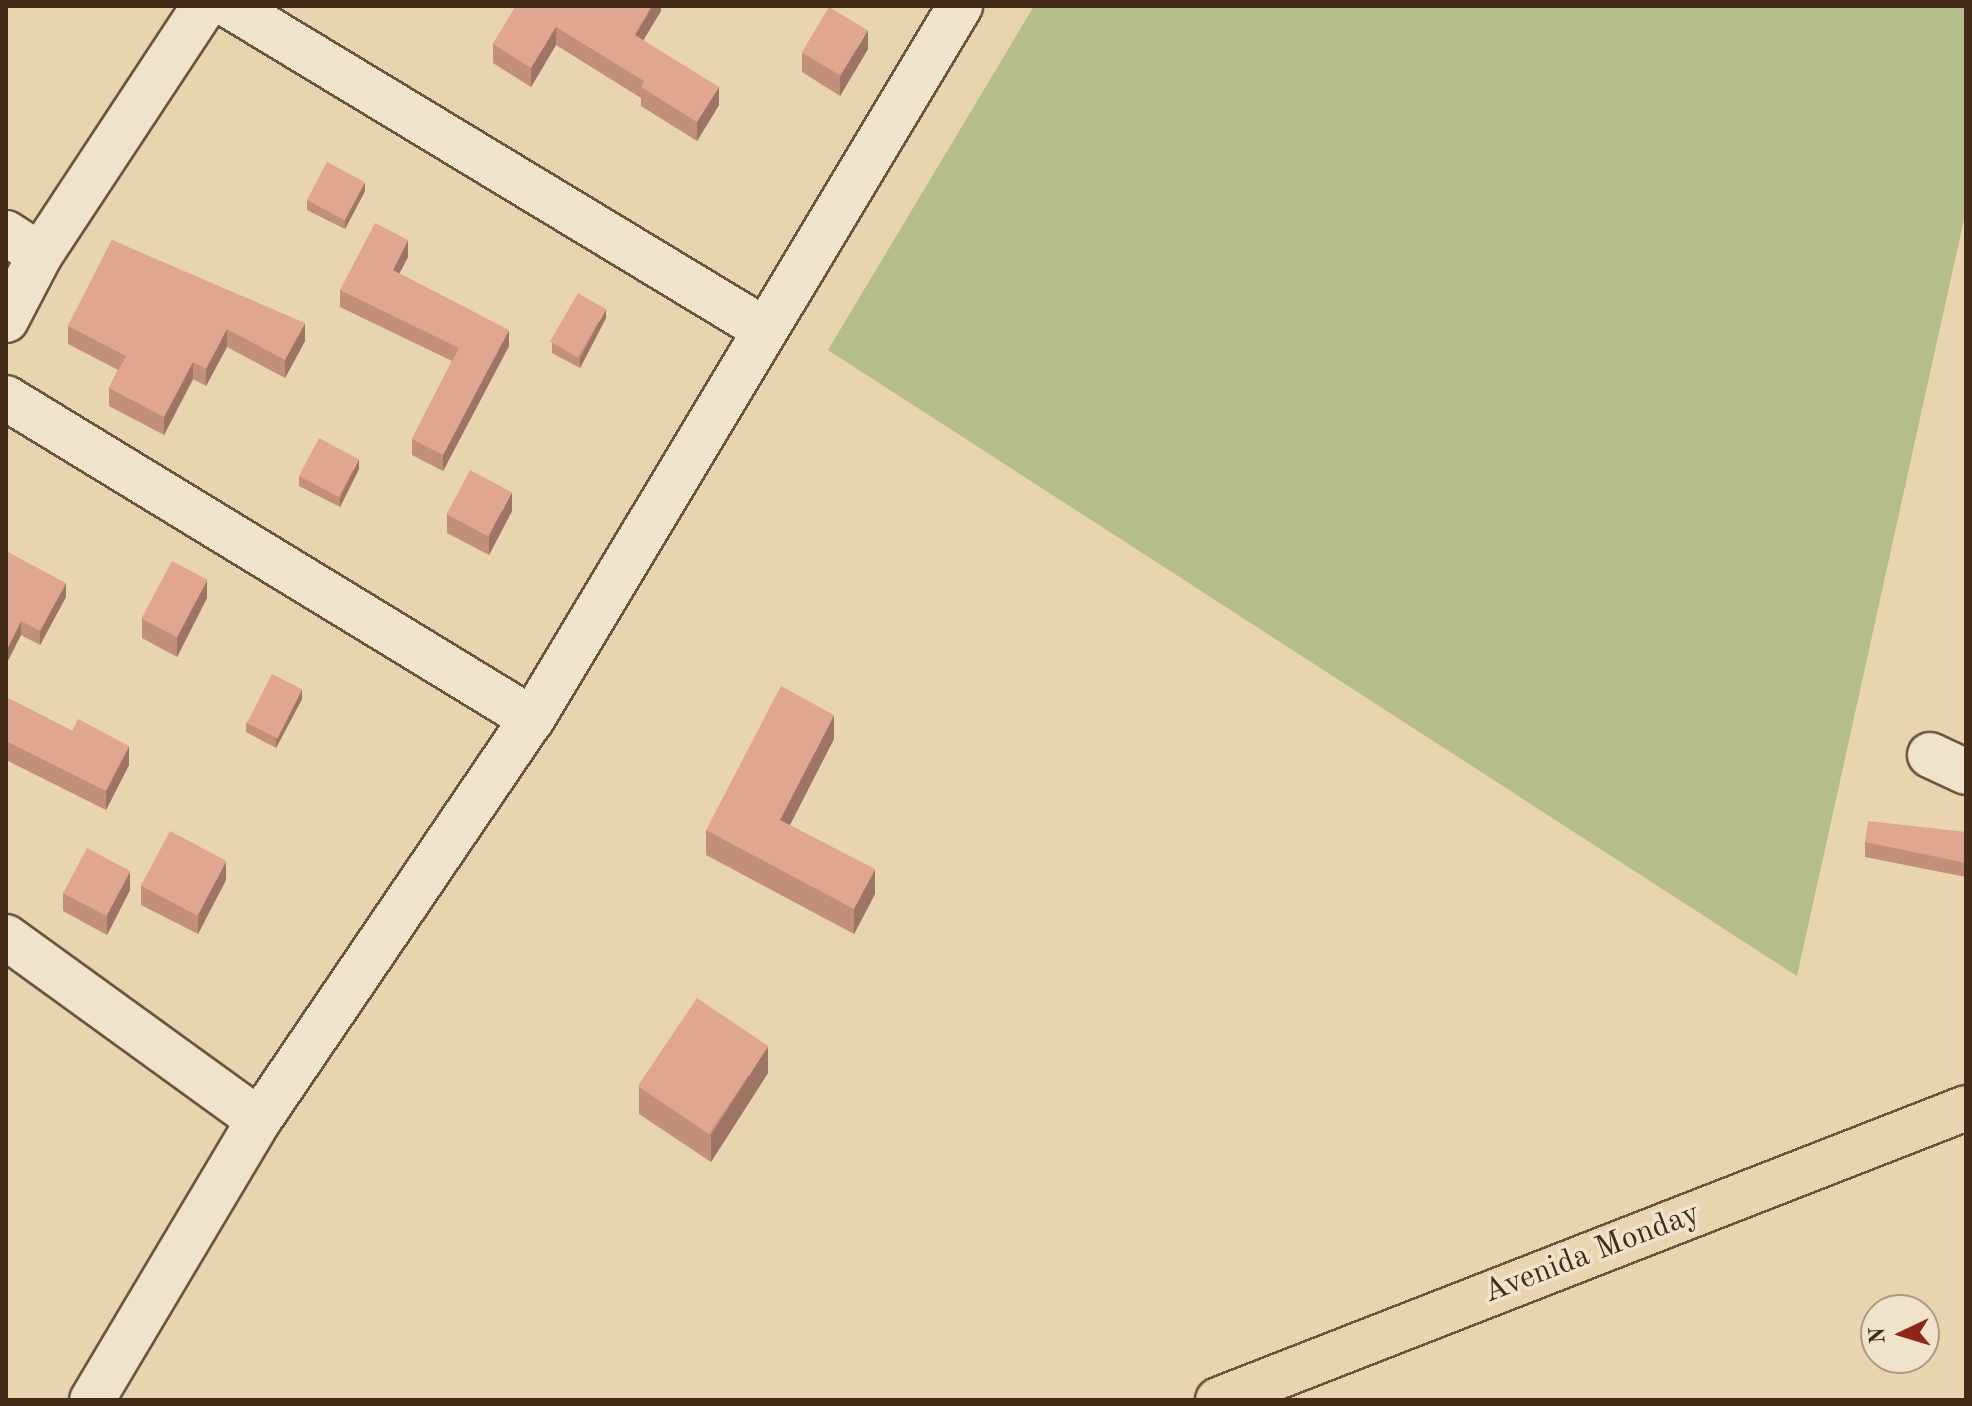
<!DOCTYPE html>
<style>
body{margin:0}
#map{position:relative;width:1972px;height:1406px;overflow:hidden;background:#e8d4af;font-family:"Old Standard TT",serif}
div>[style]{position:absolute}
.green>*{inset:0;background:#b5bd8b}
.roads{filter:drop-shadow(2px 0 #6c553d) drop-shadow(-2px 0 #6c553d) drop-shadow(0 2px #6c553d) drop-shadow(0 -2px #6c553d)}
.street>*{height:44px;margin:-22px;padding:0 22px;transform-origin:22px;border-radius:22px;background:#f0e3cb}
.highway>*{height:44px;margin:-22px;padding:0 22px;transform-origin:22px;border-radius:22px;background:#e8d4af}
.wall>*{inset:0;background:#c28f7b}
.shaded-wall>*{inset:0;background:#9e7464}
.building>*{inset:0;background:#e1a68f;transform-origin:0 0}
span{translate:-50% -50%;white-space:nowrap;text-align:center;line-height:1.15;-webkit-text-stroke:7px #f0e3cb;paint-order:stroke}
.street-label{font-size:32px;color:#432b17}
.frame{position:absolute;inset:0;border:8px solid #432b17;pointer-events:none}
.north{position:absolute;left:1860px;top:1294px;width:80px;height:80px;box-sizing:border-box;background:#f0e3cb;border:2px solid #ab9983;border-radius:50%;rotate:266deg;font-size:22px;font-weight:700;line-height:32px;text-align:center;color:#432b17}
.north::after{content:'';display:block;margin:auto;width:28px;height:36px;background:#8f2418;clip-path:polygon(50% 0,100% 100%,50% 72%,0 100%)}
</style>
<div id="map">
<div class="green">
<i style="clip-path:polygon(1034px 6px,1966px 6px,1966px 210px,1797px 976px,828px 350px)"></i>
</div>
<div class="roads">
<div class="street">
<i style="left:230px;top:6px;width:622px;rotate:31.18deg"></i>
<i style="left:6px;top:233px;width:40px;rotate:32.9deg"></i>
<i style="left:6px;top:320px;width:73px;rotate:-62.4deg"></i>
<i style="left:40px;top:255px;width:298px;rotate:-56.6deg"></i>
<i style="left:6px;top:398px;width:616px;rotate:31.39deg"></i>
<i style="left:1930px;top:755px;width:40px;rotate:25deg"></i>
<i style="left:6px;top:937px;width:312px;rotate:35.9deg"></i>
<i style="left:92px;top:1400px;width:326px;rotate:-59.2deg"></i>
<i style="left:259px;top:1120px;width:485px;rotate:-55.8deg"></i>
<i style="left:532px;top:719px;width:832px;rotate:-59.02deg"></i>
</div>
<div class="highway">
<i style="left:1218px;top:1400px;width:803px;rotate:-21.32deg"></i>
</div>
</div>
<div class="wall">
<i style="clip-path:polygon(516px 6px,661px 6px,661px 11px,643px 40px,719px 105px,697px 141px,641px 106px,641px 98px,556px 45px,531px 87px,493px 63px,493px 44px)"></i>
<i style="clip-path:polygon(868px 49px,840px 96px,802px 72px,802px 53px)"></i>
<i style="clip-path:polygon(365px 191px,345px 229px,307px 210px,307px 200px)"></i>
<i style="clip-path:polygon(112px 240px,305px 341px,285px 378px,227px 347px,206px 386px,193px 379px,164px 435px,109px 406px,109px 388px,118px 370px,68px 344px,68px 326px)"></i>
<i style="clip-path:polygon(408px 257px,399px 273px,509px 346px,443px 471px,412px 455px,412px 439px,452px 361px,340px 307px,340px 290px)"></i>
<i style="clip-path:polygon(606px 318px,580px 368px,552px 353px,552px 343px)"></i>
<i style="clip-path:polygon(359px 469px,340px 507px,299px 486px,299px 476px)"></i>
<i style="clip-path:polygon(512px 511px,489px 555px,447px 533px,447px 514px)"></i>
<i style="clip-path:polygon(6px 551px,66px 597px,40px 645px,21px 635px)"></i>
<i style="clip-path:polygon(207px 598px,177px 657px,142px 638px,142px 619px)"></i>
<i style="clip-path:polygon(6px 697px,72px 731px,129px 765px,106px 810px,6px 760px)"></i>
<i style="clip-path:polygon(302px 699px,276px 748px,246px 732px,246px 723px)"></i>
<i style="clip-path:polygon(834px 739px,790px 825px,875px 894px,854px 934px,706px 855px,706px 830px)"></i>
<i style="clip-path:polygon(1966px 832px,1966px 877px,1865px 857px,1865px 842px)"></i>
<i style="clip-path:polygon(226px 880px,198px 934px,141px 905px,141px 886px)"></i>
<i style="clip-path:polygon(130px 890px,107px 935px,63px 911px,63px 893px)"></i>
<i style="clip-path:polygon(768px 1073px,711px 1162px,639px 1114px,639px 1087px)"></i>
</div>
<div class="shaded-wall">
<i style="clip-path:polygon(652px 6px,661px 6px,661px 11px,635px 54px,635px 35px)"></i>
<i style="clip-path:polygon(556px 27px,556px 45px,531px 87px,531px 68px)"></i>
<i style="clip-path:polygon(868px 30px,868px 49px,840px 96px,840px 77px)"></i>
<i style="clip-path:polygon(719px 87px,719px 105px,697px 141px,697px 122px)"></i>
<i style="clip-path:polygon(365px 182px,365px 191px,345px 229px,345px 220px)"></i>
<i style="clip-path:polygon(408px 240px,408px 257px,393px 286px,393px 270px)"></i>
<i style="clip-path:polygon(606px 309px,606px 318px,580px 368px,580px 358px)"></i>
<i style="clip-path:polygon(305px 323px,305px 341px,285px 378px,285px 360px)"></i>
<i style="clip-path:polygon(227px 329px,227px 347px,206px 386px,206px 369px)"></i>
<i style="clip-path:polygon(509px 330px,509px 346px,443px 471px,443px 455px)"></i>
<i style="clip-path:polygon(193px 362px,193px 379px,164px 435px,164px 417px)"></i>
<i style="clip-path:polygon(359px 459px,359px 469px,340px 507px,340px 498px)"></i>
<i style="clip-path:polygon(512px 492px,512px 511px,489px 555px,489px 536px)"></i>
<i style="clip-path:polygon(207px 580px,207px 598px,177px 657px,177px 638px)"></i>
<i style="clip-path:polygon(66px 583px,66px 597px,40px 645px,40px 631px)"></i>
<i style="clip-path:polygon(21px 621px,21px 635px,6px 665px,6px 651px)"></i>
<i style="clip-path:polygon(302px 689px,302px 699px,276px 748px,276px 738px)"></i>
<i style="clip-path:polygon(834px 715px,834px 739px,780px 844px,780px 820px)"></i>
<i style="clip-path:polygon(129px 746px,129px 765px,106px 810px,106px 791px)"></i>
<i style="clip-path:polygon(226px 861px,226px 880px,198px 934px,198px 915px)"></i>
<i style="clip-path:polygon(875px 869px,875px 894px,854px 934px,854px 909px)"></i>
<i style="clip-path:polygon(130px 871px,130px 890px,107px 935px,107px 916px)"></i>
<i style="clip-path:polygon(768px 1046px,768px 1073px,711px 1162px,711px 1135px)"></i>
</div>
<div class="building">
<i style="clip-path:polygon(516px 6px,652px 6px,635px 35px,719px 87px,697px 122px,641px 87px,644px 81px,556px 27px,531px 68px,493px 44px)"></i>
<i style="left:829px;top:7px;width:45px;height:53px;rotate:31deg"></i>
<i style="left:327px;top:162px;width:43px;height:43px;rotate:28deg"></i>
<i style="clip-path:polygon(375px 223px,408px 240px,393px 270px,509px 330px,443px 455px,412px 439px,459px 348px,340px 290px)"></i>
<i style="clip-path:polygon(112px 240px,305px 323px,285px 360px,227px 329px,206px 369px,193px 362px,164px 417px,109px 388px,126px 356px,68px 326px)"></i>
<i style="left:578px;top:293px;width:32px;height:56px;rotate:30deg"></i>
<i style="left:319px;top:438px;width:45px;height:43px;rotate:28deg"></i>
<i style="left:470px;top:470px;width:47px;height:50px;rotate:28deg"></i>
<i style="clip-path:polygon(6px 551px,66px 583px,40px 631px,21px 621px,6px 651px)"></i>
<i style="left:172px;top:561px;width:40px;height:65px;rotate:28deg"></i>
<i style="left:272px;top:674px;width:34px;height:55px;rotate:27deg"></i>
<i style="clip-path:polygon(781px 686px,834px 715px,780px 820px,875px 869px,854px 909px,706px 830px)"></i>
<i style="clip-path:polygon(6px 697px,72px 731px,78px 719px,129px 746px,106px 791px,6px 741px)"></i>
<i style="clip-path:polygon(1868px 821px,1966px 832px,1966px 863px,1865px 842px)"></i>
<i style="left:170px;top:831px;width:64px;height:62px;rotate:28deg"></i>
<i style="left:87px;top:848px;width:49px;height:51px;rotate:28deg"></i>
<i style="left:697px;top:998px;width:86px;height:106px;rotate:34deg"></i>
</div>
<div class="street-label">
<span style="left:1592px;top:1254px;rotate:-21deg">Avenida Monday</span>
</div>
<div class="frame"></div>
<div class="north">N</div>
</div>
